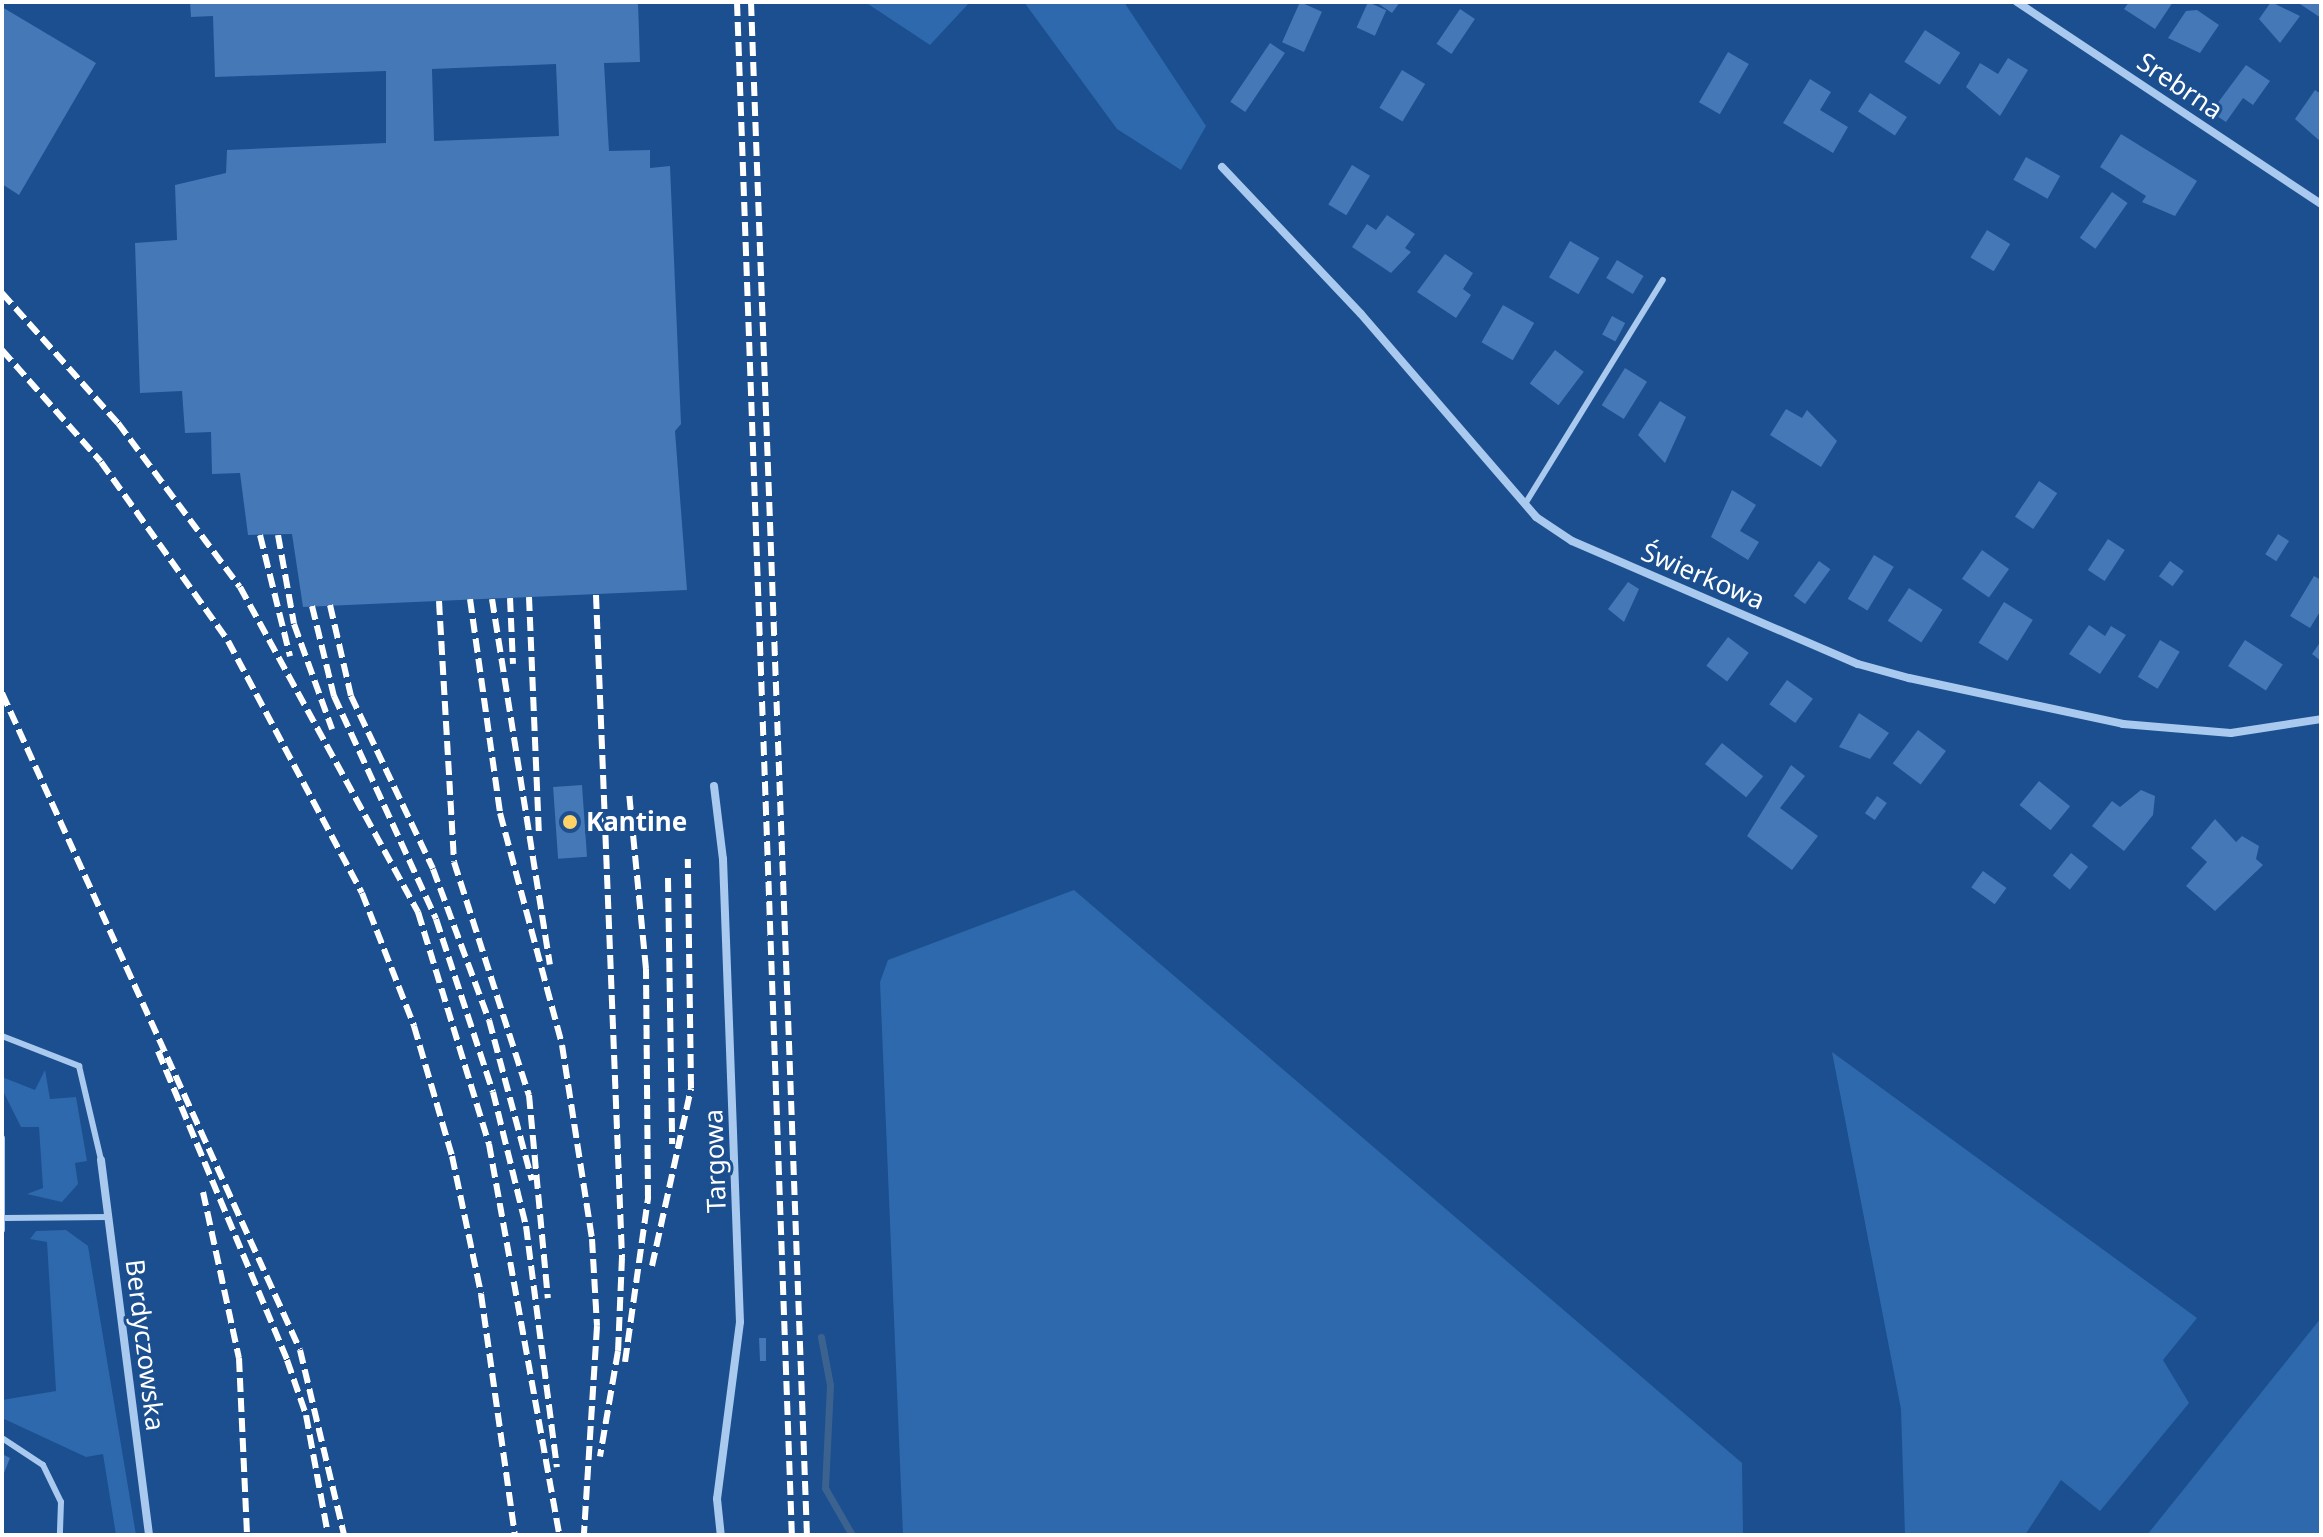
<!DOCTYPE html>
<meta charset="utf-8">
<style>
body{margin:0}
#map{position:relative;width:2323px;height:1537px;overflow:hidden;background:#1b4f8f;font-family:"Noto Sans",sans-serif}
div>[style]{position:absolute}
.green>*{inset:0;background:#2e69ad}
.stream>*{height:7px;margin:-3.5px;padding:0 3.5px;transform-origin:3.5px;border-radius:3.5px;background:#3c6290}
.building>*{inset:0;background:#4478b7;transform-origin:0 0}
.service>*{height:6px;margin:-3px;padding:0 3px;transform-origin:3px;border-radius:3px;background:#a9c9ee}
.minor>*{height:8px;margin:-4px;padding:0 4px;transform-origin:4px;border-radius:4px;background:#a9c9ee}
.rail>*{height:6px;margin-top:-3px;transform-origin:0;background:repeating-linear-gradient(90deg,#fff 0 14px,transparent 0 20px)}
.dots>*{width:22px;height:22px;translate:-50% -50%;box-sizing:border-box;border:4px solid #1b4f8f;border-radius:50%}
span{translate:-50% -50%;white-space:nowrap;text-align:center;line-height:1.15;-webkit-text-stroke:6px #1b4f8f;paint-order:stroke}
.street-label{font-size:26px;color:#fff}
.poi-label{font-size:26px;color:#fff;font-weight:700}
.left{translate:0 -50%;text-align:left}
.frame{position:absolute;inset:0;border:4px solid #fff;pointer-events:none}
</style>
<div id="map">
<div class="green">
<i style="clip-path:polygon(865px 2px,970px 2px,930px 45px)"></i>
<i style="clip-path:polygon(1024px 2px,1124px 2px,1206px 126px,1181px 170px,1117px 129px)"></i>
<i style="clip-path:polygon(1074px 890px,1742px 1463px,1743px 1535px,903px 1535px,880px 982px,888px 960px)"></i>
<i style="clip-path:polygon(1832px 1052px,2197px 1318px,2163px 1360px,2189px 1403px,2100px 1511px,2061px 1480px,2025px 1535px,1905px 1535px,1901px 1409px)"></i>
<i style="clip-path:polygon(45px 1070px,50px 1099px,76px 1097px,87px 1161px,75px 1163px,78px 1184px,62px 1202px,27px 1194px,43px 1188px,39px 1127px,21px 1127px,2px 1089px,2px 1077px,35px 1090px)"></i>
<i style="clip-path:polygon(66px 1230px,88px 1246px,136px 1535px,116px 1535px,103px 1454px,86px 1457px,2px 1418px,2px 1400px,56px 1391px,47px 1242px,30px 1239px,36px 1231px)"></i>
<i style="clip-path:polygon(2321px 1318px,2321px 1535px,2147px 1535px)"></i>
</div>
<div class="stream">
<i style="left:821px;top:1337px;width:49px;rotate:79.4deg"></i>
<i style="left:830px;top:1385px;width:103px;rotate:92.8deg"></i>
<i style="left:825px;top:1488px;width:54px;rotate:60.1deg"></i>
</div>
<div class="building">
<i style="clip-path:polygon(evenodd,190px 2px,638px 2px,640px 62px,604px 63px,608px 134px,609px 151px,650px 150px,650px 168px,670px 166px,681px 424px,675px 431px,687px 590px,303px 607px,292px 534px,248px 535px,240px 473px,212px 474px,211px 432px,185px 433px,182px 391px,140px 393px,135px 243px,177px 240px,175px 185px,226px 173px,227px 150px,386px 143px,386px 71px,215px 77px,213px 16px,191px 17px,190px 2px,556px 64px,559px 136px,434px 141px,432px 69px,556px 64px)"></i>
<i style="left:1300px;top:2px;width:24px;height:44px;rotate:24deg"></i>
<i style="left:1368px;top:2px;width:20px;height:28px;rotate:24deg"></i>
<i style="clip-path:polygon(1376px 2px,1400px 2px,1392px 13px)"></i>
<i style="clip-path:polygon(2129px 2px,2173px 2px,2155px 29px,2124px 9px)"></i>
<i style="clip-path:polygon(2271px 2px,2300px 16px,2280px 43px,2259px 19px)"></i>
<i style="clip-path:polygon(2297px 2px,2321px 2px,2321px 18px)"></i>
<i style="clip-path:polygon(2px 7px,96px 63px,19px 195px,2px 184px)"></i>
<i style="left:1460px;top:9px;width:18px;height:42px;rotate:34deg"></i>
<i style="clip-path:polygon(2197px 10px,2219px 25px,2200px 53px,2168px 38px,2186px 11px)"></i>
<i style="left:1925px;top:30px;width:42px;height:38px;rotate:33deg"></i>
<i style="left:1270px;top:43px;width:18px;height:71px;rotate:34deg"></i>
<i style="left:1728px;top:52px;width:24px;height:58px;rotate:30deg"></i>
<i style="clip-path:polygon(2008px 58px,2028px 70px,2000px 116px,1966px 87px,1980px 63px,1998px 74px)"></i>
<i style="clip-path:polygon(2246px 65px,2270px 81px,2253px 105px,2243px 98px,2226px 122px,2211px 112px)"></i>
<i style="left:1402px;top:70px;width:27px;height:44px;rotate:31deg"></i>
<i style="clip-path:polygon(1810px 79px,1831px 92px,1820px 110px,1848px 127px,1833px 153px,1783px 123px)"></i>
<i style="clip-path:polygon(2315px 90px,2321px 94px,2321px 142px,2295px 119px)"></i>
<i style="left:1870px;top:93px;width:44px;height:22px;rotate:33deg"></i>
<i style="clip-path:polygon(2121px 134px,2197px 181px,2175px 216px,2142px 202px,2146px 196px,2100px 167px)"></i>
<i style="left:2026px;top:157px;width:39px;height:26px;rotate:29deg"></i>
<i style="left:1352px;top:165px;width:21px;height:46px;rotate:31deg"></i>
<i style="left:2112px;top:192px;width:19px;height:56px;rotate:35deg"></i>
<i style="clip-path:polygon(1387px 215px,1415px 234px,1405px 248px,1411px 252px,1391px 273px,1352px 247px,1367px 224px,1376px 230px)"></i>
<i style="left:1987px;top:230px;width:27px;height:32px;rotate:31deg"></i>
<i style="left:1570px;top:241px;width:34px;height:42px;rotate:30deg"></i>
<i style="clip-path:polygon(1445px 254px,1473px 273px,1463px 289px,1471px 295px,1456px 318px,1417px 292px)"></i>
<i style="left:1617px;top:260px;width:31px;height:21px;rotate:31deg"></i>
<i style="left:1503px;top:305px;width:36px;height:43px;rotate:30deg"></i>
<i style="left:1612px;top:316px;width:15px;height:21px;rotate:28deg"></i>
<i style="left:1555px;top:350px;width:36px;height:42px;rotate:37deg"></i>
<i style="left:1625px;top:368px;width:26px;height:44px;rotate:32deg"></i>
<i style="clip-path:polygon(1660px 401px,1686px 417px,1665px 463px,1638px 435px)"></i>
<i style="clip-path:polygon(1786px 409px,1802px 418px,1807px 410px,1837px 441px,1821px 467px,1770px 435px)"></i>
<i style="left:2039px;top:481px;width:22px;height:43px;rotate:34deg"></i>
<i style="clip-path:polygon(1732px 490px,1756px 505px,1740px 531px,1759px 542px,1748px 560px,1711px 537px)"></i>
<i style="left:2278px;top:534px;width:13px;height:24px;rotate:32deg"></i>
<i style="left:2108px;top:539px;width:20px;height:37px;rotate:33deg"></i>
<i style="left:1982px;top:550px;width:33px;height:35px;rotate:35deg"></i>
<i style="left:1874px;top:555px;width:23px;height:51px;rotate:31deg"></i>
<i style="left:1819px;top:561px;width:14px;height:43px;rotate:36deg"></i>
<i style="left:2170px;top:561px;width:17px;height:19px;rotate:36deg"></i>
<i style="clip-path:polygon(2314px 576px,2321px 580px,2321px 610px,2310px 628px,2290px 616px)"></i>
<i style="clip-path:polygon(1628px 582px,1639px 589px,1624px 622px,1608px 609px)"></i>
<i style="left:1909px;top:588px;width:40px;height:39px;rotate:33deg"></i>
<i style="left:2004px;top:602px;width:34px;height:48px;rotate:32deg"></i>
<i style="clip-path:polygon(2089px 625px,2105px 636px,2111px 626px,2126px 635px,2100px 674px,2069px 654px)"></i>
<i style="left:1728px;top:637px;width:26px;height:36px;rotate:37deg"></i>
<i style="left:2160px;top:640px;width:23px;height:43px;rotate:31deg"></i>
<i style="left:2245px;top:640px;width:45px;height:31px;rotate:33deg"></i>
<i style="clip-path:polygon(2321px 641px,2321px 661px,2312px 654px)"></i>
<i style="left:1787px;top:680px;width:32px;height:30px;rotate:36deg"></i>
<i style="clip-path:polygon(1859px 713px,1889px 733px,1870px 759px,1839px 747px)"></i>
<i style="left:1918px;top:730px;width:35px;height:42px;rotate:37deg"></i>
<i style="left:1722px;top:743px;width:53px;height:27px;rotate:39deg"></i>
<i style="clip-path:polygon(1791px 765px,1805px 776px,1780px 808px,1818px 836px,1792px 870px,1747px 836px)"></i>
<i style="left:2039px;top:781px;width:40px;height:31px;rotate:39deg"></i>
<i style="left:582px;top:785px;width:72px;height:29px;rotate:86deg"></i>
<i style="clip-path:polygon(2141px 790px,2155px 796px,2153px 815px,2124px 851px,2092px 826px,2112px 801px,2120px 807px)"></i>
<i style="left:1877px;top:796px;width:12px;height:21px;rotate:35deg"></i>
<i style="clip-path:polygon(2215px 819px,2236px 842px,2242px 836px,2259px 846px,2256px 859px,2263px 865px,2215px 911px,2186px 886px,2207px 862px,2191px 848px)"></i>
<i style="left:2071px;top:853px;width:22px;height:29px;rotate:39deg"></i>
<i style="left:1983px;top:871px;width:29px;height:20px;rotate:36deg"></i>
<i style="clip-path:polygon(759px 1338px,766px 1338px,766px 1361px,760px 1361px)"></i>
<i style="clip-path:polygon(2px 1454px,10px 1458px,2px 1478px)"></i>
</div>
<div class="service">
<i style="left:1525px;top:504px;width:263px;rotate:-58.4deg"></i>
<i style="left:2px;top:1036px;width:83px;rotate:21.3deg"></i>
<i style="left:79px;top:1066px;width:97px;rotate:76.8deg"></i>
<i style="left:2px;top:1138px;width:92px;rotate:90deg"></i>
<i style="left:5px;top:1218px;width:103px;rotate:-0.6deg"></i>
<i style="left:2px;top:1438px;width:49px;rotate:33.4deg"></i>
<i style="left:43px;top:1465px;width:41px;rotate:64.1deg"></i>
<i style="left:61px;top:1502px;width:33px;rotate:92deg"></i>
</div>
<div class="minor">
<i style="left:2017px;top:2px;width:365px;rotate:33.6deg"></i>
<i style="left:1222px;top:167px;width:202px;rotate:46.6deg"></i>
<i style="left:1361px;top:314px;width:268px;rotate:49.2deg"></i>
<i style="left:1536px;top:517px;width:43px;rotate:33.7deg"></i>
<i style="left:1572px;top:541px;width:311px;rotate:23.3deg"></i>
<i style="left:1858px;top:664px;width:53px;rotate:15.4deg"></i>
<i style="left:1909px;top:678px;width:219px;rotate:12.1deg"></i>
<i style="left:2123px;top:724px;width:108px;rotate:4.8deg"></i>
<i style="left:2231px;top:733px;width:91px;rotate:-8.8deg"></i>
<i style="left:714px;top:786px;width:74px;rotate:83deg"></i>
<i style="left:723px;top:859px;width:463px;rotate:87.9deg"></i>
<i style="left:740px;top:1322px;width:178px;rotate:97.4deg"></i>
<i style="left:717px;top:1499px;width:36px;rotate:84deg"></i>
<i style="left:101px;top:1160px;width:378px;rotate:82.7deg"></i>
</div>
<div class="rail">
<i style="left:737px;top:2px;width:1534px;rotate:87.95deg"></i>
<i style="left:751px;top:2px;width:1534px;rotate:87.91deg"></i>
<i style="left:2px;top:293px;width:174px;rotate:48.3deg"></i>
<i style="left:118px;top:423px;width:204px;rotate:53.4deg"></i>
<i style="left:240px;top:587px;width:371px;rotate:61.3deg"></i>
<i style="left:418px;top:912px;width:243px;rotate:73deg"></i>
<i style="left:489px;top:1144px;width:397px;rotate:79.8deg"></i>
<i style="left:2px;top:350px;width:149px;rotate:48.5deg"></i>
<i style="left:101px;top:462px;width:219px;rotate:54.6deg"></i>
<i style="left:228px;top:641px;width:285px;rotate:62deg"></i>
<i style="left:362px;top:893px;width:143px;rotate:68.6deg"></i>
<i style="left:414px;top:1026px;width:135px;rotate:73.7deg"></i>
<i style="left:452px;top:1156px;width:141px;rotate:78.1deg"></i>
<i style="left:481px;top:1294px;width:243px;rotate:82deg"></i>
<i style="left:260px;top:535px;width:125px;rotate:76.1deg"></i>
<i style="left:278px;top:535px;width:90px;rotate:79.8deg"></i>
<i style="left:294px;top:624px;width:112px;rotate:70.1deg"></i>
<i style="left:596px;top:595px;width:663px;rotate:87.75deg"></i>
<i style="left:622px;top:1257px;width:94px;rotate:92.4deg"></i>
<i style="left:618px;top:1351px;width:107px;rotate:99.7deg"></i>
<i style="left:529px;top:597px;width:235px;rotate:87.6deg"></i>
<i style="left:510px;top:598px;width:66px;rotate:87.4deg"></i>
<i style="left:470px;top:599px;width:216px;rotate:82deg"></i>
<i style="left:500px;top:813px;width:240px;rotate:75deg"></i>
<i style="left:562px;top:1045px;width:196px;rotate:81.2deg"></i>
<i style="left:592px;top:1239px;width:87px;rotate:86.7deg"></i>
<i style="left:597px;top:1326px;width:209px;rotate:93.6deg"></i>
<i style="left:492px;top:599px;width:370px;rotate:81deg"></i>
<i style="left:439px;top:601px;width:261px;rotate:86.7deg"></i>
<i style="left:454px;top:862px;width:245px;rotate:72.2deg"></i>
<i style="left:529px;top:1095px;width:204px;rotate:84.7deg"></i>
<i style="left:330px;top:605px;width:93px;rotate:77deg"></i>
<i style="left:351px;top:696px;width:191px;rotate:64.6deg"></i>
<i style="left:433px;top:869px;width:161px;rotate:69.7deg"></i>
<i style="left:489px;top:1020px;width:166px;rotate:75deg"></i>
<i style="left:312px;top:606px;width:93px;rotate:76.3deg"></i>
<i style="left:334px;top:696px;width:245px;rotate:65.4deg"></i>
<i style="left:436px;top:919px;width:182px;rotate:71.8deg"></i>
<i style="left:493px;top:1092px;width:138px;rotate:76.2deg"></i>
<i style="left:526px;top:1226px;width:243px;rotate:82.7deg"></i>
<i style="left:2px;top:693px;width:721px;rotate:65.6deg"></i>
<i style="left:300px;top:1350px;width:190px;rotate:76.6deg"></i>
<i style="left:668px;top:878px;width:266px;rotate:89.1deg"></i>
<i style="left:158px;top:1051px;width:335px;rotate:67.3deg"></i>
<i style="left:287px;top:1360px;width:58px;rotate:70.9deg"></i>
<i style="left:306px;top:1415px;width:122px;rotate:79.6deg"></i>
<i style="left:203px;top:1192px;width:170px;rotate:77.8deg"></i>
<i style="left:239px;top:1358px;width:177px;rotate:87.4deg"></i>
<i style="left:652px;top:1266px;width:182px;rotate:-77.6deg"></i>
<i style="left:691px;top:1088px;width:229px;rotate:-90.8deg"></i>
<i style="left:625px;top:1362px;width:165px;rotate:-82deg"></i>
<i style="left:648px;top:1199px;width:230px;rotate:-90.5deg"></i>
<i style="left:646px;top:969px;width:177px;rotate:-95.5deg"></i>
</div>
<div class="dots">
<i style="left:570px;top:822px;background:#ffd166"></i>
</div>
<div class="street-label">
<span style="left:2180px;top:86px;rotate:34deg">Srebrna</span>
<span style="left:1703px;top:576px;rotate:23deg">Świerkowa</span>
<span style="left:715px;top:1161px;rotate:-92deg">Targowa</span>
<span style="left:145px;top:1345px;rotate:83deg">Berdyczowska</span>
</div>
<div class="poi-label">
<span class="left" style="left:586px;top:822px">Kantine</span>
</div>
<div class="frame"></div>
</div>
